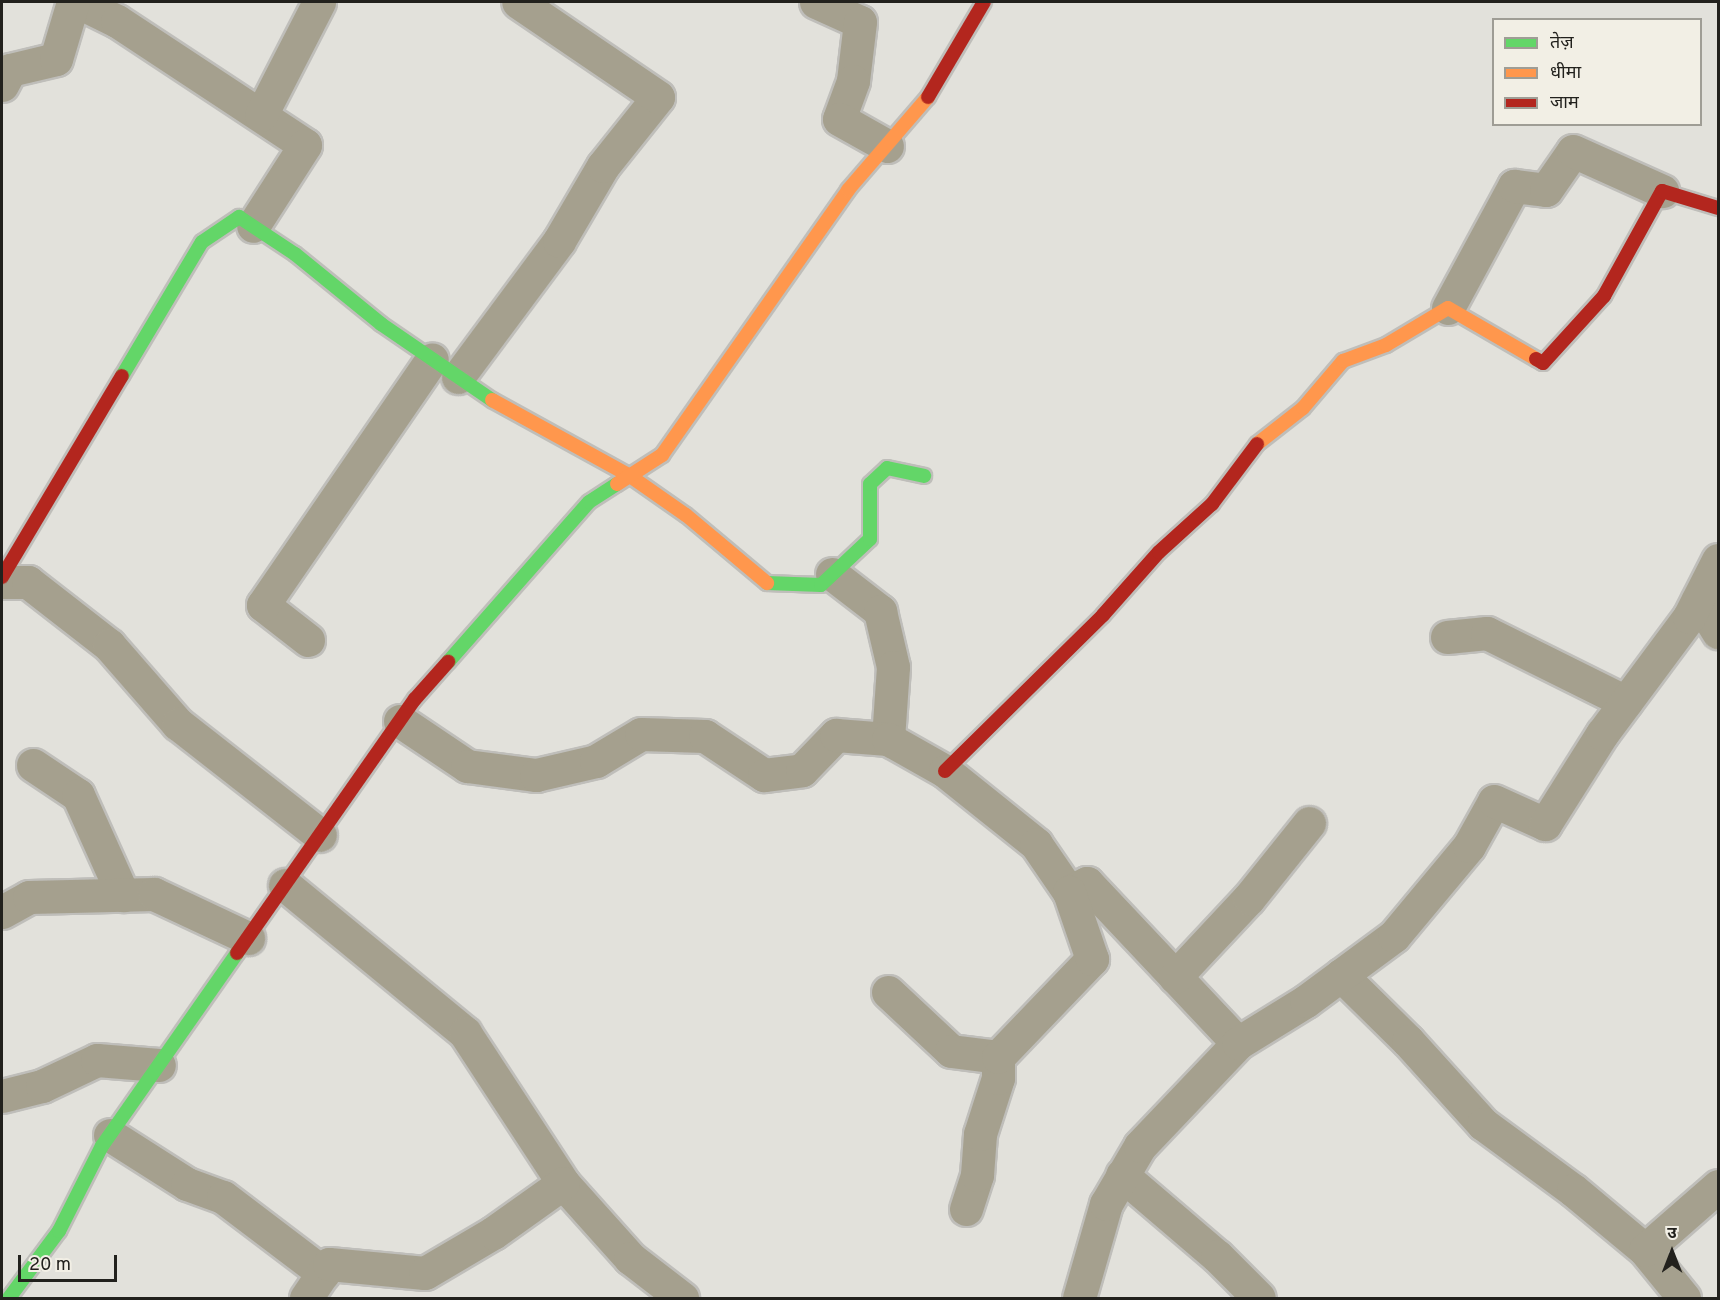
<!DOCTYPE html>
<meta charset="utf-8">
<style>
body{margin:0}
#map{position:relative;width:1720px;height:1300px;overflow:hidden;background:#e2e1db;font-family:Overpass,"Noto Sans Devanagari",sans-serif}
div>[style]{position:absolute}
.roads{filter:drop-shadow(2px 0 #bfbeba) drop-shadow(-2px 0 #bfbeba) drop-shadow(0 2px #bfbeba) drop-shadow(0 -2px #bfbeba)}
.street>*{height:33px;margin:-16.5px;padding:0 16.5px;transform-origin:16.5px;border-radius:16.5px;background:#a5a08e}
.fast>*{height:14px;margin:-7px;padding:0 7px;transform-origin:7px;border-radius:7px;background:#63d668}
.slow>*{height:14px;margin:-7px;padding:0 7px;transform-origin:7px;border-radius:7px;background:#ff974d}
.jam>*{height:14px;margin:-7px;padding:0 7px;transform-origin:7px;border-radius:7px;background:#b3261e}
span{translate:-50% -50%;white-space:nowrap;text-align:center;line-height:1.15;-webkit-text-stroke:4.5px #f2efe5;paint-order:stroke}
.frame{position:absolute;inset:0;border:3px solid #22211d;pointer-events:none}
.legend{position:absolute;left:1492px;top:18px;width:210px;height:108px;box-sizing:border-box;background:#f2efe5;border:2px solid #9f9d95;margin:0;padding:8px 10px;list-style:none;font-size:18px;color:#22211d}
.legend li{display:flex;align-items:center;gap:12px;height:30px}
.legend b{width:30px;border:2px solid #9f9d95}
.north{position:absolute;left:1642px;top:1222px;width:60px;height:60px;-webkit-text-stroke:4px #f2efe5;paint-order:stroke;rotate:0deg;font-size:16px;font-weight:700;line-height:24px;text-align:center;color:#22211d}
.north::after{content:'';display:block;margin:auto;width:21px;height:27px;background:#22211d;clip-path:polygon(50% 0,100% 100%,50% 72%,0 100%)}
.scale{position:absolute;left:18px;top:1255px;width:99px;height:27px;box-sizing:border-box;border:3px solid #22211d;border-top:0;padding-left:8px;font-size:18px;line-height:21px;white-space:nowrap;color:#22211d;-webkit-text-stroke:4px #f2efe5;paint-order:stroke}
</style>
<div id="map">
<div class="roads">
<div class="street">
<i style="left:78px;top:2px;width:43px;rotate:26deg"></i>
<i style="left:117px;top:21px;width:225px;rotate:33.4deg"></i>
<i style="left:305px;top:145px;width:96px;rotate:122.7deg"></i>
<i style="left:816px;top:2px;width:48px;rotate:24.4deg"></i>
<i style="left:860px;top:22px;width:59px;rotate:96.8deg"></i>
<i style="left:853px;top:81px;width:40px;rotate:110.2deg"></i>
<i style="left:839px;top:119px;width:55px;rotate:29.4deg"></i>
<i style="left:2px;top:85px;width:17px;rotate:-62deg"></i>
<i style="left:10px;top:70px;width:47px;rotate:-13.4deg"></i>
<i style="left:56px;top:59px;width:59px;rotate:-73.4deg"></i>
<i style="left:261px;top:115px;width:127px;rotate:-62.8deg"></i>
<i style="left:1448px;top:308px;width:139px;rotate:-61.6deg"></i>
<i style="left:1514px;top:186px;width:32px;rotate:7deg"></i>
<i style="left:1546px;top:190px;width:47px;rotate:-55.3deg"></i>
<i style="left:1573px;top:151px;width:98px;rotate:24.2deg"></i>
<i style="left:458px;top:377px;width:169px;rotate:-53.4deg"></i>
<i style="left:559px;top:241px;width:87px;rotate:-59.6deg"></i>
<i style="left:603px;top:166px;width:88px;rotate:-51.4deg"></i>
<i style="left:658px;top:97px;width:169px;rotate:-145.8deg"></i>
<i style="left:832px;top:574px;width:61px;rotate:37.6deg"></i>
<i style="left:880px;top:611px;width:57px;rotate:76.9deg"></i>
<i style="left:893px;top:667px;width:72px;rotate:94deg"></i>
<i style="left:2px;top:582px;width:26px"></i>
<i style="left:28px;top:582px;width:103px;rotate:37.9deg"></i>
<i style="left:109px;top:645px;width:105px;rotate:48.9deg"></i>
<i style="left:178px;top:724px;width:180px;rotate:38deg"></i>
<i style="left:1698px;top:600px;width:38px;rotate:58deg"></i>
<i style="left:1447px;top:637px;width:40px;rotate:-5.7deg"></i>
<i style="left:1487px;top:633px;width:155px;rotate:26.4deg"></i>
<i style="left:308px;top:640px;width:57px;rotate:-142.1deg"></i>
<i style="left:263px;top:605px;width:298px;rotate:-55.5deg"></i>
<i style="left:400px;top:721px;width:81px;rotate:33.9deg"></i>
<i style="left:467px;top:766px;width:70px;rotate:7.4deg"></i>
<i style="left:536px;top:775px;width:62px;rotate:-13.1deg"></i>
<i style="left:596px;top:761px;width:52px;rotate:-31deg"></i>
<i style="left:641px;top:734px;width:64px;rotate:1.8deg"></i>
<i style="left:705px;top:736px;width:71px;rotate:33.5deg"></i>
<i style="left:764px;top:775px;width:38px;rotate:-7deg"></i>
<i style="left:802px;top:770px;width:49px;rotate:-45.8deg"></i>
<i style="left:836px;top:735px;width:52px;rotate:4.4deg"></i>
<i style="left:888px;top:739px;width:65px;rotate:29.3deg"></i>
<i style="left:945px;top:771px;width:117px;rotate:38.7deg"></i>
<i style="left:1036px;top:844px;width:58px;rotate:55.5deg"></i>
<i style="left:1069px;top:892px;width:20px;rotate:-27deg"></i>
<i style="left:1087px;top:883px;width:220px;rotate:46.7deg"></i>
<i style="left:33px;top:765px;width:54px;rotate:33.7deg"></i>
<i style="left:78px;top:795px;width:110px;rotate:65.8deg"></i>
<i style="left:285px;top:885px;width:233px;rotate:39.4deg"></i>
<i style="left:465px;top:1033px;width:179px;rotate:56.8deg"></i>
<i style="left:563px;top:1183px;width:101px;rotate:48.2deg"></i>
<i style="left:630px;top:1258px;width:66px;rotate:37.6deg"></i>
<i style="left:2px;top:912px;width:31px;rotate:-29deg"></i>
<i style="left:29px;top:897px;width:125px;rotate:-1.4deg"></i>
<i style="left:154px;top:894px;width:104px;rotate:25.1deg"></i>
<i style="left:1341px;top:975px;width:94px;rotate:44.6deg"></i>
<i style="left:1408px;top:1041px;width:112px;rotate:47.9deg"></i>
<i style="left:1483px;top:1124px;width:112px;rotate:36.3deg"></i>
<i style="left:1573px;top:1190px;width:94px;rotate:39.8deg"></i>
<i style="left:1645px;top:1250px;width:62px;rotate:50.9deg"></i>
<i style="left:1175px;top:977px;width:108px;rotate:-46.9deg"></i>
<i style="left:1249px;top:898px;width:96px;rotate:-51.3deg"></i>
<i style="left:888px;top:992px;width:86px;rotate:43.1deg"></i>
<i style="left:951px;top:1051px;width:47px;rotate:7.3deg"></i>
<i style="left:2px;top:1096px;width:41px;rotate:-14deg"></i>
<i style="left:42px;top:1086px;width:61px;rotate:-25.3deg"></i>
<i style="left:97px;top:1060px;width:62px;rotate:4.6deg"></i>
<i style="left:110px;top:1135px;width:91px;rotate:32.5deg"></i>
<i style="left:187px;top:1184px;width:38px;rotate:20deg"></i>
<i style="left:223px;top:1197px;width:126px;rotate:37.2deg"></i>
<i style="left:1122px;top:1175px;width:125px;rotate:40.5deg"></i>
<i style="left:1217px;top:1256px;width:59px;rotate:45deg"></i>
<i style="left:966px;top:1209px;width:36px;rotate:-72deg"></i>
<i style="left:977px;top:1175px;width:41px;rotate:-85.8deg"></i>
<i style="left:980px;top:1134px;width:59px;rotate:-72.2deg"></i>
<i style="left:998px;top:1078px;width:21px;rotate:-90deg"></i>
<i style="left:998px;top:1057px;width:136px;rotate:-46.2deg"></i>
<i style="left:1092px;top:959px;width:71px;rotate:-108.9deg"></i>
<i style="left:1645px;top:1250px;width:97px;rotate:-41.2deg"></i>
<i style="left:306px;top:1298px;width:41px;rotate:-55.9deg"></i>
<i style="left:329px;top:1264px;width:96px;rotate:5.4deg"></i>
<i style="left:425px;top:1273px;width:79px;rotate:-30.5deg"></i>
<i style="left:493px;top:1233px;width:86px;rotate:-35.5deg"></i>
<i style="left:1079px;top:1298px;width:98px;rotate:-74deg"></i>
<i style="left:1106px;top:1204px;width:67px;rotate:-59.6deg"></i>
<i style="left:1140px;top:1146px;width:142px;rotate:-46.4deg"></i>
<i style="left:1238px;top:1043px;width:80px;rotate:-31.7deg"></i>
<i style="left:1306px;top:1001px;width:109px;rotate:-36.5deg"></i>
<i style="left:1394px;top:936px;width:117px;rotate:-50.2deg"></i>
<i style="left:1469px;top:846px;width:51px;rotate:-60.9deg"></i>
<i style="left:1494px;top:801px;width:56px;rotate:24.3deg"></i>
<i style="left:1545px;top:824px;width:107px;rotate:-57.7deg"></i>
<i style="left:1602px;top:734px;width:146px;rotate:-53.4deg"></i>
<i style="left:1689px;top:617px;width:64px;rotate:-63deg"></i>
</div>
<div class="fast">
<i style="left:122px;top:376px;width:156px;rotate:-59.2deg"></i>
<i style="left:202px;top:242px;width:45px;rotate:-34deg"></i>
<i style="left:239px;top:217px;width:67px;rotate:33.5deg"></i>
<i style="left:295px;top:254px;width:111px;rotate:39.1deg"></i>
<i style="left:381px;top:324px;width:135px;rotate:34.4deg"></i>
<i style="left:767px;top:583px;width:54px;rotate:2.1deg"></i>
<i style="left:821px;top:585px;width:67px;rotate:-43.2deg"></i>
<i style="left:870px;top:539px;width:55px;rotate:-90deg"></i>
<i style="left:870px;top:484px;width:23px;rotate:-43deg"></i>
<i style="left:887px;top:468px;width:38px;rotate:12deg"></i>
<i style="left:448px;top:662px;width:213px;rotate:-48.6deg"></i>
<i style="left:589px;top:502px;width:33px;rotate:-33deg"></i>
<i style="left:9px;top:1298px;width:84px;rotate:-53.3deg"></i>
<i style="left:59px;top:1231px;width:95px;rotate:-63.2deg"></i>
<i style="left:102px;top:1146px;width:236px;rotate:-55deg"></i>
</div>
<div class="slow">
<i style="left:492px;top:400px;width:158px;rotate:28.8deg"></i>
<i style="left:630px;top:476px;width:68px;rotate:34.9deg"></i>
<i style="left:686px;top:515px;width:106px;rotate:40deg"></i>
<i style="left:1257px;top:444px;width:58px;rotate:-38deg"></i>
<i style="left:1303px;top:408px;width:62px;rotate:-49.6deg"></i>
<i style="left:1343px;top:361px;width:46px;rotate:-20.4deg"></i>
<i style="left:1386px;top:345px;width:72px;rotate:-30.8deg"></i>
<i style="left:1448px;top:308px;width:102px;rotate:30.1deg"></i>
<i style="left:617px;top:484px;width:54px;rotate:-32.8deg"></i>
<i style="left:662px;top:455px;width:324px;rotate:-54.9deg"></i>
<i style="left:848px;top:190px;width:123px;rotate:-49.3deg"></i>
</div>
<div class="jam">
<i style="left:928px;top:97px;width:110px;rotate:-59.5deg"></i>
<i style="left:1536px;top:359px;width:8px;rotate:30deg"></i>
<i style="left:1543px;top:363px;width:91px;rotate:-47.7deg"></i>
<i style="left:1604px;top:296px;width:120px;rotate:-61.1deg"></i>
<i style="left:1662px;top:191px;width:59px;rotate:16.9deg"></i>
<i style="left:2px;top:577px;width:234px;rotate:-59.2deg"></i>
<i style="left:945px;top:771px;width:222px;rotate:-44.6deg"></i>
<i style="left:1103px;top:615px;width:84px;rotate:-48.4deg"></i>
<i style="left:1159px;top:552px;width:72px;rotate:-42.2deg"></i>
<i style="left:1212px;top:504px;width:75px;rotate:-53.1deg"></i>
<i style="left:237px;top:953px;width:310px;rotate:-55deg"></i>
<i style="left:415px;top:699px;width:50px;rotate:-48.3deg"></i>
</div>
</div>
<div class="frame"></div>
<ul class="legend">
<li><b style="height:8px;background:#63d668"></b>तेज़</li>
<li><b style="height:8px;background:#ff974d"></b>धीमा</li>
<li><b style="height:8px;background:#b3261e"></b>जाम</li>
</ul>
<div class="north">उ</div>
<div class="scale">20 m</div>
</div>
